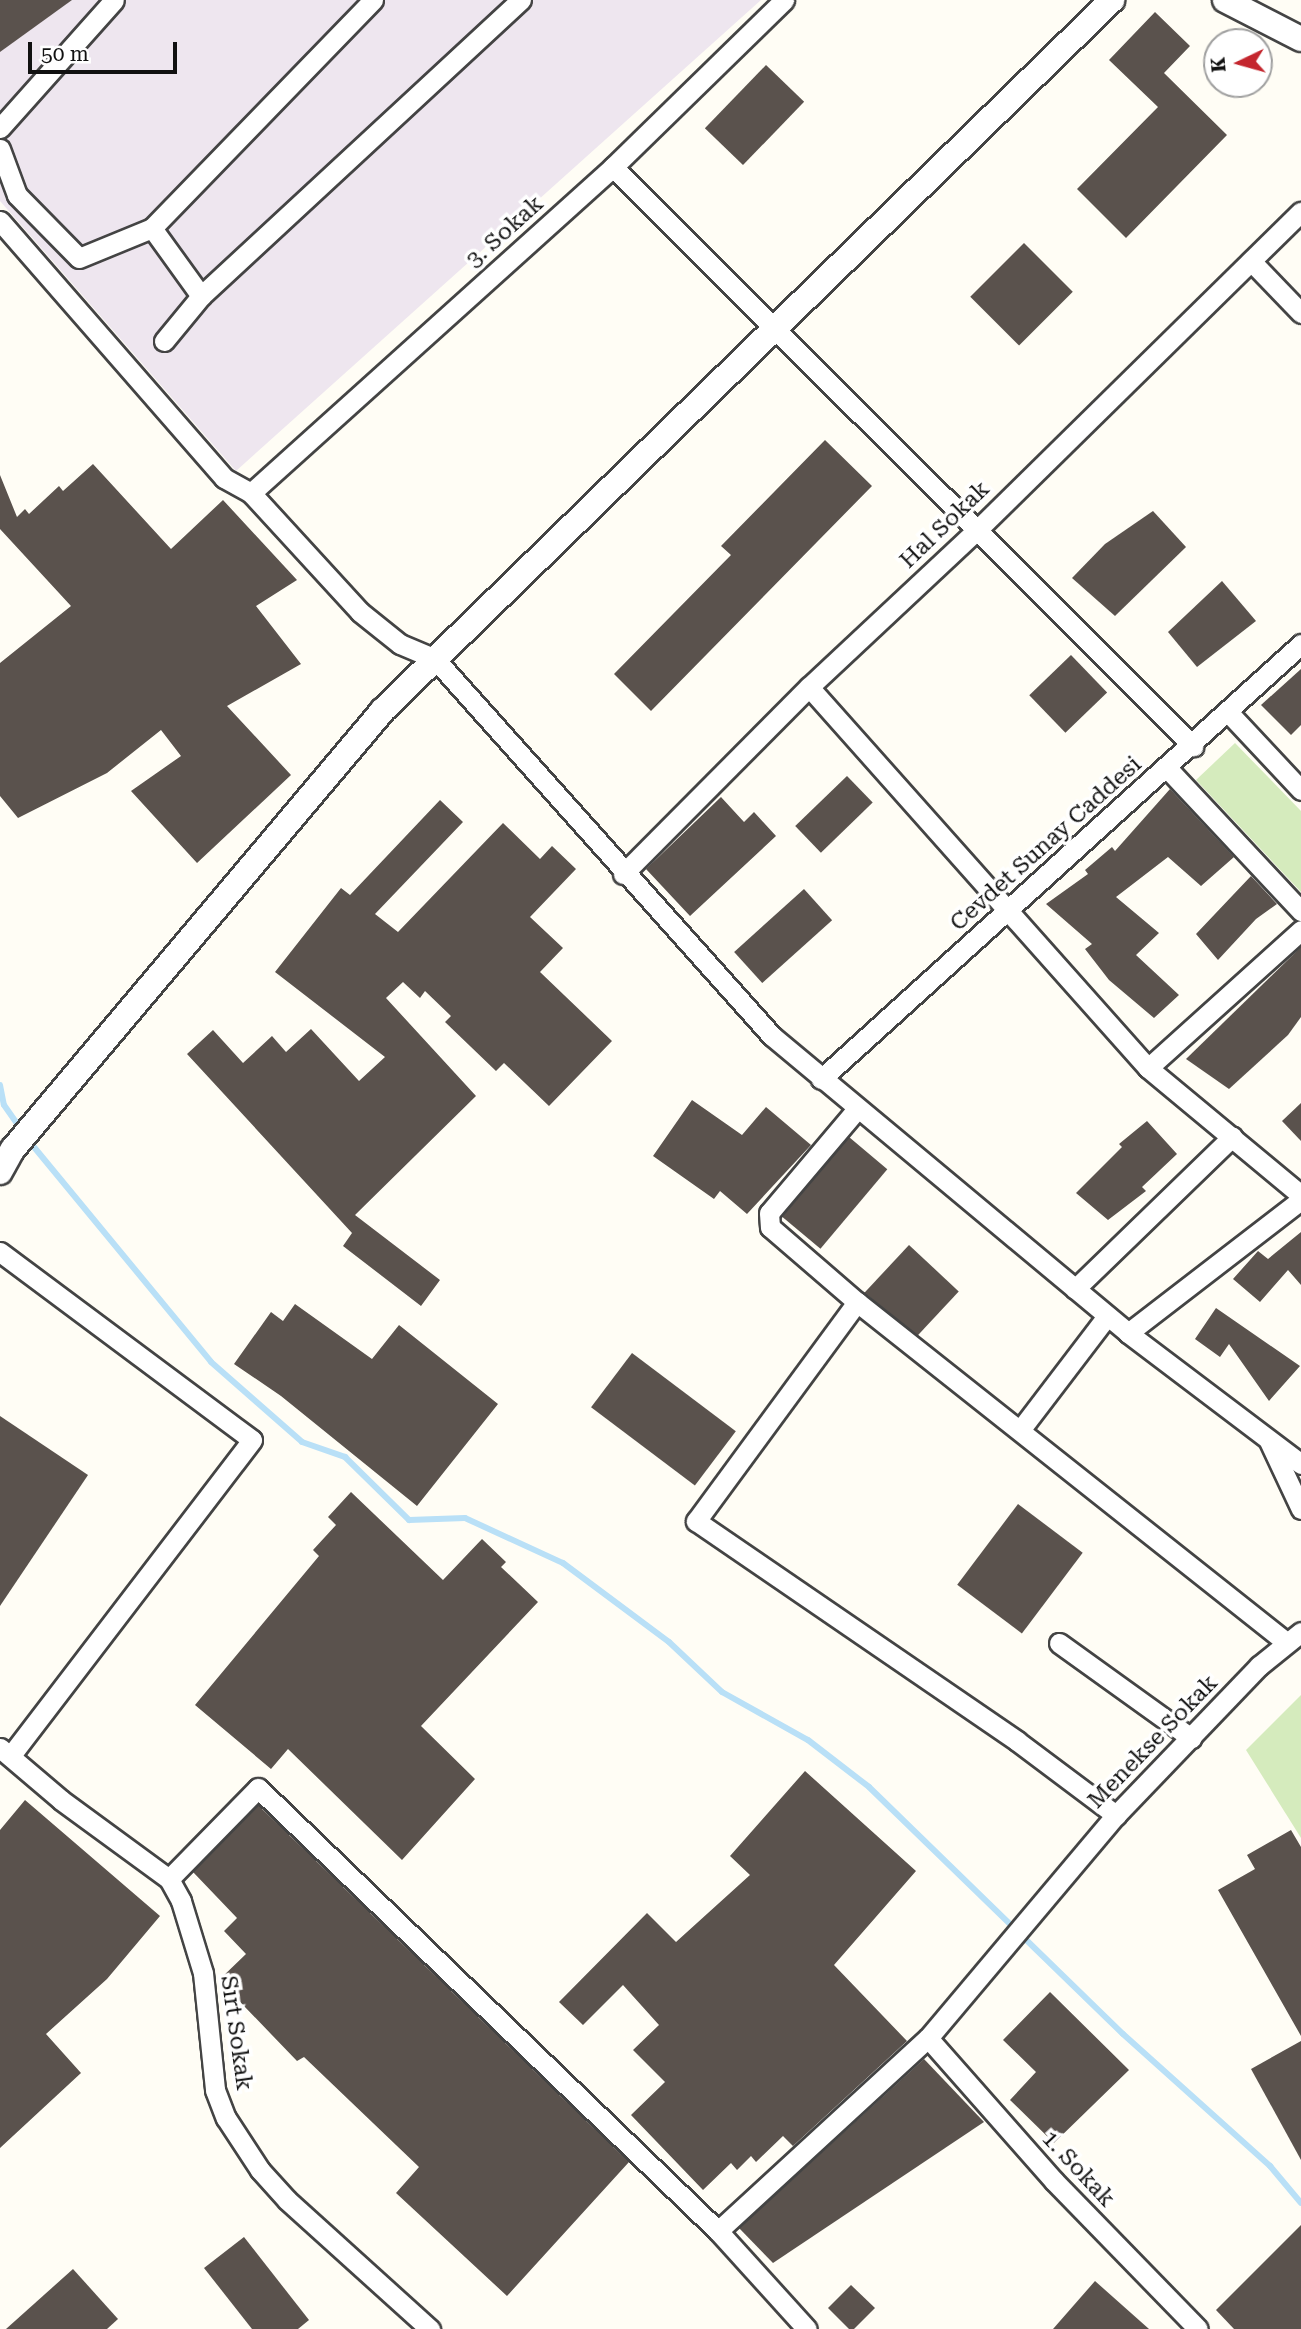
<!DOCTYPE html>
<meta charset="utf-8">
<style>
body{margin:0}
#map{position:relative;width:1301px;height:2329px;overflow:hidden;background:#fffdf5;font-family:"Roboto Serif",serif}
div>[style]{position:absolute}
.industrial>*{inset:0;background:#eee6ef}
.green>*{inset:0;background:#d5ebbd}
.stream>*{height:6px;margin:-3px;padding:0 3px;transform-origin:3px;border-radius:3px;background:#b9e0f7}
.building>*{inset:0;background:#5a524d;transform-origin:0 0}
.roads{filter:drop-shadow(2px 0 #444) drop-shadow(-2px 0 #444) drop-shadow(0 2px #444) drop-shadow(0 -2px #444)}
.minor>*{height:19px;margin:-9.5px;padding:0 9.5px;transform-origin:9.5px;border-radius:9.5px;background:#fff}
.tertiary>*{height:24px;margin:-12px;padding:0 12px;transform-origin:12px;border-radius:12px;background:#fff}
span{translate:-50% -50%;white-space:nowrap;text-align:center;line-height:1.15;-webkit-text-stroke:7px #fff;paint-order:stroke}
.street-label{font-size:23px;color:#111}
.north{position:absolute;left:1203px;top:28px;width:70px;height:70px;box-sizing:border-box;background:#fff;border:2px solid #a0a0a0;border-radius:50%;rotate:265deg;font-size:19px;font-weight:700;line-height:28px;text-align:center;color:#111}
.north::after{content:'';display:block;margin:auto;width:24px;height:32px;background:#c4262e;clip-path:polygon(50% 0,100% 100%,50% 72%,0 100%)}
.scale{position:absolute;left:28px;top:42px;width:149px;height:32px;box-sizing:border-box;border:4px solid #111;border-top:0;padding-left:9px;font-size:21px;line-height:24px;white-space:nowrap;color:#111;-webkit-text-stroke:5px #fff;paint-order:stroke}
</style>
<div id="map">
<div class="industrial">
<i style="clip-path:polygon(0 0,761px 0,236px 471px,0 201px)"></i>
</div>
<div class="green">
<i style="clip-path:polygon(1235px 743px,1301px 811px,1301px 892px,1196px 780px)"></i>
<i style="clip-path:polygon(1301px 1695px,1301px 1838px,1246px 1750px)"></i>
</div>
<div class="stream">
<i style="left:0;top:1085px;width:20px;rotate:79deg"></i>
<i style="left:4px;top:1105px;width:29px;rotate:55deg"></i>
<i style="left:29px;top:1141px;width:286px;rotate:50.5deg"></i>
<i style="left:211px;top:1362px;width:121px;rotate:41.3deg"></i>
<i style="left:302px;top:1442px;width:46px;rotate:19.2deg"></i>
<i style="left:345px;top:1457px;width:90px;rotate:44.5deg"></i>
<i style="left:409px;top:1520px;width:56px;rotate:-2deg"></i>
<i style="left:465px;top:1518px;width:108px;rotate:24.7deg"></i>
<i style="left:563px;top:1563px;width:132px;rotate:36.7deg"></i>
<i style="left:669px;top:1642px;width:73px;rotate:43.3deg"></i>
<i style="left:722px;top:1692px;width:98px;rotate:29.2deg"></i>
<i style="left:808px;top:1740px;width:77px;rotate:37.6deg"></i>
<i style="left:869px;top:1787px;width:354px;rotate:44.2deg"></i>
<i style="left:1123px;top:2034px;width:198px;rotate:41.9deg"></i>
<i style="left:1270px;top:2166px;width:48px;rotate:50deg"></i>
</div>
<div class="building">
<i style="clip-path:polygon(0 0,72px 0,0 52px)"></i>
<i style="clip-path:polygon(1155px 12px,1190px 46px,1164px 73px,1227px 135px,1126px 238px,1077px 189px,1158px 107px,1109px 60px)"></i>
<i style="left:766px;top:65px;width:53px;height:88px;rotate:44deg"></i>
<i style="left:1024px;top:243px;width:69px;height:76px;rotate:45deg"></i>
<i style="clip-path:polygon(825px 440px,872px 486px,651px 711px,614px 674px,731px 555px,721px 546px)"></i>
<i style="clip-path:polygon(93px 464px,171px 549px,223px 500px,297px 580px,256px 606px,301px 664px,227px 706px,291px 775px,197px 863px,131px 791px,181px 756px,161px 730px,107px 773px,18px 818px,0 796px,0 663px,71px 606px,0 529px,0 475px,17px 517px,25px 509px,29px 514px,59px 486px,63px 491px)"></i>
<i style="clip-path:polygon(1153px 511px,1186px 547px,1115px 616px,1072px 578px,1105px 544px)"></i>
<i style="clip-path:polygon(1222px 581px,1256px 621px,1197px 667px,1168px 632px)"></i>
<i style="left:1071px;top:655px;width:52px;height:58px;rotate:46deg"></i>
<i style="clip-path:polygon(1301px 669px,1301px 725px,1291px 735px,1261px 705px)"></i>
<i style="left:847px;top:776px;width:37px;height:72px;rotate:46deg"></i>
<i style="clip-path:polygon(1170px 789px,1234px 857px,1201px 886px,1168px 857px,1116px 897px,1159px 933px,1136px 955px,1179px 995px,1154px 1018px,1109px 980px,1085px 949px,1092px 944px,1046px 904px,1088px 874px,1085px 870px,1112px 847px,1115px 851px)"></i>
<i style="clip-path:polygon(721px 797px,744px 822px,754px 812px,776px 836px,690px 916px,646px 869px)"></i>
<i style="clip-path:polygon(440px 800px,463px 822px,375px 914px,398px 932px,503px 823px,540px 859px,552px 846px,576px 869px,530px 917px,563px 948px,540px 972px,612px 1041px,549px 1106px,504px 1063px,496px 1071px,445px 1022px,451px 1016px,425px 991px,420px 998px,403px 982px,386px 998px,476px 1096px,355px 1215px,440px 1280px,421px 1306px,343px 1246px,352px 1233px,187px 1054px,213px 1030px,243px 1063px,272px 1036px,286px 1052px,311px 1029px,359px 1081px,385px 1057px,275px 972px,341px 888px,350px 895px)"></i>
<i style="clip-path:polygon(1251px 876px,1277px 904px,1256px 919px,1218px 960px,1196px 934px)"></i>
<i style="left:804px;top:889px;width:42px;height:94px;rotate:48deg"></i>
<i style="clip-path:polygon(1301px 947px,1301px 1017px,1288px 1035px,1229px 1089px,1186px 1059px)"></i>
<i style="clip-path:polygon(692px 1100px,742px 1135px,766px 1107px,811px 1145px,747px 1214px,720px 1191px,714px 1199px,653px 1156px)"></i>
<i style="clip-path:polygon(1301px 1103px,1301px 1141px,1282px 1121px)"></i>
<i style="clip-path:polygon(1147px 1121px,1177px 1154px,1142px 1187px,1146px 1191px,1108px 1220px,1076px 1193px,1122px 1147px,1119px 1144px)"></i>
<i style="left:849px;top:1137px;width:50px;height:104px;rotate:40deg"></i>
<i style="clip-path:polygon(1301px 1232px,1301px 1285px,1288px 1270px,1260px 1302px,1233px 1279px,1258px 1251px,1268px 1259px)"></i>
<i style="left:909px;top:1245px;width:68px;height:65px;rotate:43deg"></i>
<i style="clip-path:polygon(295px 1304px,372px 1359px,399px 1325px,498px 1404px,417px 1506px,281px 1396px,234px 1364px,271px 1312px,283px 1321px)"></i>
<i style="clip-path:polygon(1216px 1308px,1300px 1366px,1269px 1401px,1229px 1344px,1220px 1357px,1195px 1339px)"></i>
<i style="left:632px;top:1353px;width:130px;height:68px;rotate:37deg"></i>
<i style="clip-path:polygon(0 1416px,88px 1475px,0 1606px)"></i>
<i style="clip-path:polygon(351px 1492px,443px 1580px,482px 1539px,506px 1562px,501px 1567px,538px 1602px,421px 1726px,475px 1779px,402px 1860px,288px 1749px,271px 1769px,195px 1705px,319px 1556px,313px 1550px,336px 1525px,328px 1517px)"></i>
<i style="left:1018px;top:1504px;width:81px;height:101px;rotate:37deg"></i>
<i style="clip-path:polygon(805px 1771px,916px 1871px,834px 1965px,907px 2041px,793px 2146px,783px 2136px,756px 2162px,751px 2156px,737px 2170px,731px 2163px,703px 2190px,631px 2115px,665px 2082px,633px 2050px,659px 2025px,623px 1985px,583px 2025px,559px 2002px,647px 1913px,676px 1942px,750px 1875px,730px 1856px)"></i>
<i style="clip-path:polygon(25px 1800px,160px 1916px,107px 1979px,46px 2034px,81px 2073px,0 2148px,0 1830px)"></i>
<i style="clip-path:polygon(258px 1805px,629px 2162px,507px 2296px,396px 2193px,419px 2167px,304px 2057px,297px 2061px,219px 1980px,246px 1954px,224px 1931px,237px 1918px,193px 1872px)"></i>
<i style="clip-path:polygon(1291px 1830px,1301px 1847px,1301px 2036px,1218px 1890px,1255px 1869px,1247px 1855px)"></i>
<i style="clip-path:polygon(1050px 1992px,1129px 2070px,1054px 2143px,1010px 2100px,1036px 2072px,1003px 2040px)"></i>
<i style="clip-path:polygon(1301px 2041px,1301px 2160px,1251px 2069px)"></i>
<i style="clip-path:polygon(924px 2059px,984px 2122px,773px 2263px,739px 2228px)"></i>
<i style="clip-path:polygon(1301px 2225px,1301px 2329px,1234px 2329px,1216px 2310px)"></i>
<i style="clip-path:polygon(244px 2237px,309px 2320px,298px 2329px,252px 2329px,204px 2268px)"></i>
<i style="clip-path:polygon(73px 2269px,118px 2319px,107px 2329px,6px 2329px)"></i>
<i style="clip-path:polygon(1095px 2281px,1149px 2329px,1053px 2329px)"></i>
<i style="clip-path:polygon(851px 2285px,875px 2308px,854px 2329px,849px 2329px,828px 2308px)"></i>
</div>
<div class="roads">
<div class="minor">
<i style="left:373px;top:0;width:318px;rotate:134.1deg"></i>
<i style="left:152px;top:228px;width:84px;rotate:54.2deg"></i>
<i style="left:201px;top:296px;width:436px;rotate:-42.8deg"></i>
<i style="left:0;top:128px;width:171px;rotate:-48.3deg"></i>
<i style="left:0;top:149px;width:49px;rotate:69.7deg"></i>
<i style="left:17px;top:195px;width:88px;rotate:45.5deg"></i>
<i style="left:79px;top:258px;width:79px;rotate:-22.3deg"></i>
<i style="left:613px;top:167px;width:820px;rotate:44.95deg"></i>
<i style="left:0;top:221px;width:341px;rotate:48.9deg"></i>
<i style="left:224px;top:478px;width:31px;rotate:29deg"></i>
<i style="left:251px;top:493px;width:161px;rotate:47.5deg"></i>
<i style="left:360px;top:612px;width:51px;rotate:38.7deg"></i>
<i style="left:400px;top:644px;width:38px;rotate:23deg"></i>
<i style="left:435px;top:659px;width:506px;rotate:48.21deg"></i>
<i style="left:772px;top:1036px;width:464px;rotate:39.8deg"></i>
<i style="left:1128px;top:1333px;width:217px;rotate:37.1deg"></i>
<i style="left:1251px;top:261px;width:72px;rotate:46.1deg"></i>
<i style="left:164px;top:341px;width:58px;rotate:-50.6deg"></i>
<i style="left:251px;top:493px;width:487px;rotate:-42deg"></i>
<i style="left:613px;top:167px;width:239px;rotate:-44.3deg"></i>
<i style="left:809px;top:687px;width:510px;rotate:48.34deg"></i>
<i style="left:1148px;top:1068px;width:199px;rotate:39.7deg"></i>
<i style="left:1228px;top:712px;width:107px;rotate:46.9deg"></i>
<i style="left:1168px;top:769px;width:195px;rotate:46.9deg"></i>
<i style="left:623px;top:874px;width:264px;rotate:-45.2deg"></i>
<i style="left:809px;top:687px;width:230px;rotate:-43.1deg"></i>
<i style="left:977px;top:530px;width:454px;rotate:-44.5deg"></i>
<i style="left:1148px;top:1068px;width:206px;rotate:-42deg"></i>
<i style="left:821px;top:1079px;width:648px;rotate:-42.18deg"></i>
<i style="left:857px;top:1109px;width:136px;rotate:130.2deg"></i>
<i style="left:769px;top:1213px;width:14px;rotate:86deg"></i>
<i style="left:770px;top:1227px;width:115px;rotate:40.8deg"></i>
<i style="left:857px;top:1302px;width:547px;rotate:38.4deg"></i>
<i style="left:0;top:1252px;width:314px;rotate:36.7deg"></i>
<i style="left:252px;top:1440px;width:398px;rotate:127.4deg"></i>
<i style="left:1075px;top:1289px;width:219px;rotate:-44.1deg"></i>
<i style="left:857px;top:1302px;width:272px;rotate:126.3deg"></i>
<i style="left:696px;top:1521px;width:389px;rotate:34.4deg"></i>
<i style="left:1017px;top:1741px;width:124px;rotate:36.8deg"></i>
<i style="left:1128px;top:1333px;width:218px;rotate:-37.6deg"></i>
<i style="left:1021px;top:1429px;width:142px;rotate:-52.7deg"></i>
<i style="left:1269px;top:1441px;width:75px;rotate:64.8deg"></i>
<i style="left:1059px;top:1643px;width:163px;rotate:35.7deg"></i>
<i style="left:0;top:1748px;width:80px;rotate:40.4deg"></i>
<i style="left:61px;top:1800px;width:134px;rotate:36.2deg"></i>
<i style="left:169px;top:1879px;width:25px;rotate:61deg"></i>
<i style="left:181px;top:1901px;width:75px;rotate:73deg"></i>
<i style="left:203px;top:1973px;width:118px;rotate:84.1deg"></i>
<i style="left:215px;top:2090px;width:30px;rotate:69deg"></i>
<i style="left:226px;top:2118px;width:62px;rotate:56.8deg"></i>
<i style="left:260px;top:2170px;width:40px;rotate:48deg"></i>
<i style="left:287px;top:2200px;width:193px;rotate:42.1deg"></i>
<i style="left:169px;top:1879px;width:127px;rotate:-45.6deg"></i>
<i style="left:258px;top:1788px;width:639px;rotate:43.92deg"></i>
<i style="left:718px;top:2231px;width:132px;rotate:47.8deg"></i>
<i style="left:928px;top:2038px;width:191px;rotate:48.6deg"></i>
<i style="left:1054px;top:2181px;width:206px;rotate:45.8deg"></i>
<i style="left:718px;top:2231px;width:285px;rotate:-42.6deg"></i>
<i style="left:928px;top:2038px;width:292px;rotate:-49.9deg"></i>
<i style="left:1116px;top:1815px;width:207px;rotate:-46.2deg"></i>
<i style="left:1259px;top:1666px;width:54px;rotate:-39deg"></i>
</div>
<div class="tertiary">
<i style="left:1225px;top:0;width:85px;rotate:27.2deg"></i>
<i style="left:0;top:1172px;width:26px;rotate:-61deg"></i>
<i style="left:13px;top:1149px;width:574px;rotate:-49.87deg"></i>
<i style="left:383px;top:710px;width:1018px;rotate:-44.24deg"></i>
</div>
</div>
<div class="street-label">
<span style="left:505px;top:232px;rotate:-42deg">3. Sokak</span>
<span style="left:945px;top:525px;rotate:-44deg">Hal Sokak</span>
<span style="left:1046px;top:844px;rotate:-42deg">Cevdet Sunay Caddesi</span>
<span style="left:1153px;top:1742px;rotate:-46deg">Menekse Sokak</span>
<span style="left:236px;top:2033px;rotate:82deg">Sırt Sokak</span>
<span style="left:1078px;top:2169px;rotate:47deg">1. Sokak</span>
</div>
<div class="north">K</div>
<div class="scale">50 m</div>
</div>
